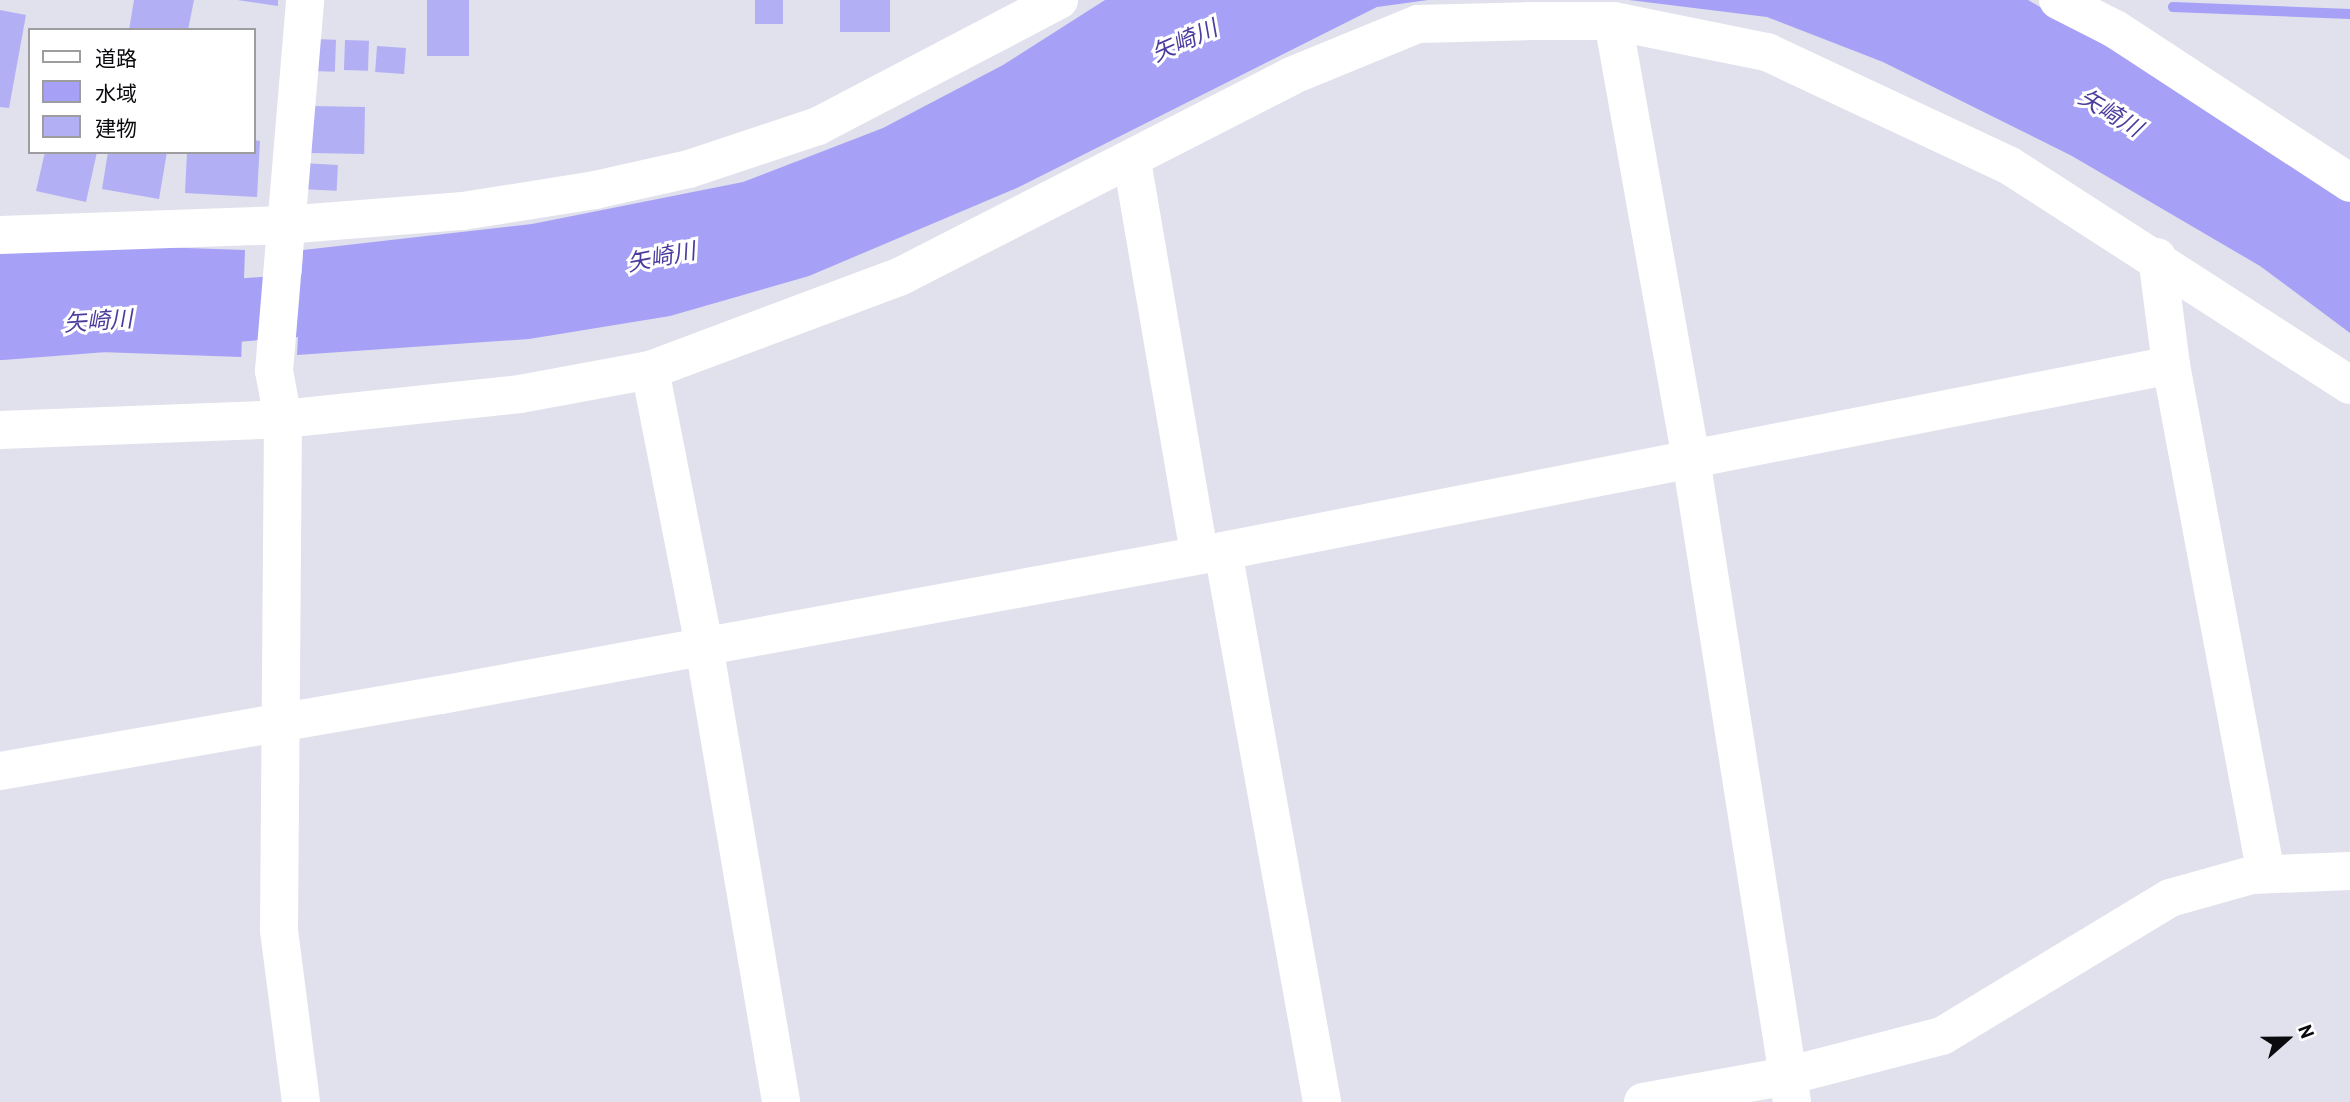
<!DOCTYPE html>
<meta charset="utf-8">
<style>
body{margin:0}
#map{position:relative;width:2350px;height:1102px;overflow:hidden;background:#e0e1ec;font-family:Barlow,"Noto Sans JP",sans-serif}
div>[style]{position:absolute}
.water>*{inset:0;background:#a6a1f6;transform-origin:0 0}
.stream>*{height:10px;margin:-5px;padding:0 5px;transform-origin:5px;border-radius:5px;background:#a6a1f6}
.river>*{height:63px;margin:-31.5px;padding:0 31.5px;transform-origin:31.5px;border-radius:31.5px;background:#a6a1f6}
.building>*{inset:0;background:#b2aff4;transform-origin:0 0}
.minor>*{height:38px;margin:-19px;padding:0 19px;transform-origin:19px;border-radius:19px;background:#fff}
span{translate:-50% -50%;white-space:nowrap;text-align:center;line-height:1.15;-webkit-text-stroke:6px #fff;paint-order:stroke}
.water-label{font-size:23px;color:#4c3c9e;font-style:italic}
.legend{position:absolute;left:28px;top:28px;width:228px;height:126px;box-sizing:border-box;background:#fff;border:2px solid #9d9d9f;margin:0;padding:9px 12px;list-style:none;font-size:21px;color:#0b0b0f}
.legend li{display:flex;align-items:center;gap:14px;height:35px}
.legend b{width:35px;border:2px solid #9d9d9f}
.north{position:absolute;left:2252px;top:1004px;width:70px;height:70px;-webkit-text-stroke:5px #fff;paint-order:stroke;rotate:69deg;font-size:19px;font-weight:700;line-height:28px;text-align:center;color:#0b0b0f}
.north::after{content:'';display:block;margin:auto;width:24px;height:32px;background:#0b0b0f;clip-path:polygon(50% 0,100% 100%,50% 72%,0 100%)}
</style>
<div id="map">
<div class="water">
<i style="clip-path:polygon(1105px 0,1428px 0,1377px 7px,1019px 187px,809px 276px,670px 316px,529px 339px,297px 355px,303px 250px,532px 224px,743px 182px,883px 128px,1003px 65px)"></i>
<i style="clip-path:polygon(1629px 0,2028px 0,2350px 190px,2350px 333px,2260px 266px,2072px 156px,1883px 62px,1767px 17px)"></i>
<i style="left:245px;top:250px;width:107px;height:246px;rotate:92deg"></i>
</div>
<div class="stream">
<i style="left:2173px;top:7px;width:177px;rotate:2.3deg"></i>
</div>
<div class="river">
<i style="left:0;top:328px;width:348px;rotate:-4.4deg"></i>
</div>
<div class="building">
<i style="clip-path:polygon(134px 0,194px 0,188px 30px,129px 30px)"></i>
<i style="clip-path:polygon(237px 0,278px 0,278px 6px)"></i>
<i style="left:427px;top:0;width:42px;height:56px"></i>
<i style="left:755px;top:0;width:28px;height:24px"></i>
<i style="left:840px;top:0;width:50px;height:32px"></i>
<i style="clip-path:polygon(0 10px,26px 15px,9px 108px,0 107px)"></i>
<i style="left:312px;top:39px;width:24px;height:32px;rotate:2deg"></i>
<i style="left:345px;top:40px;width:24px;height:30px;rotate:2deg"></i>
<i style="left:377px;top:46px;width:29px;height:26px;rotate:4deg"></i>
<i style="left:312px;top:106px;width:53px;height:47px;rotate:1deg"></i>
<i style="clip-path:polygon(254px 140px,260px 141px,257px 197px,185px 193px,187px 152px,254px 152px)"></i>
<i style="clip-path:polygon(45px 152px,97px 152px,86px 202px,36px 191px)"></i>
<i style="clip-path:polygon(108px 152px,167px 152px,159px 199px,102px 189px)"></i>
<i style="left:302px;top:163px;width:36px;height:26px;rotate:3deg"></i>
</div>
<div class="minor">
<i style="left:2058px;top:0;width:64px;rotate:27deg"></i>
<i style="left:2115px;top:29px;width:281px;rotate:33.2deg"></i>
<i style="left:1613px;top:21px;width:445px;rotate:79.9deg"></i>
<i style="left:1691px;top:459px;width:651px;rotate:81.07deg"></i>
<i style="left:1132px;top:161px;width:397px;rotate:80.3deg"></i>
<i style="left:0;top:235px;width:284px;rotate:-2deg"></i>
<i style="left:284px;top:225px;width:180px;rotate:-4.5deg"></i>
<i style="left:463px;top:211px;width:134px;rotate:-9deg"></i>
<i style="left:595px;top:190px;width:96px;rotate:-12.6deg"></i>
<i style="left:689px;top:169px;width:136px;rotate:-18.4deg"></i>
<i style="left:818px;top:126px;width:272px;rotate:-27.6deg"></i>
<i style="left:2157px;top:257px;width:109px;rotate:82.6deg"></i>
<i style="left:2171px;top:365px;width:518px;rotate:79.43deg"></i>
<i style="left:650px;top:370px;width:281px;rotate:78.9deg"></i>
<i style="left:704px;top:646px;width:462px;rotate:80.4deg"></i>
<i style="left:0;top:430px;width:283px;rotate:-2.2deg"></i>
<i style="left:283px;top:419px;width:238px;rotate:-6deg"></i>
<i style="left:520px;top:394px;width:132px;rotate:-10.5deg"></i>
<i style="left:650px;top:370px;width:268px;rotate:-20.5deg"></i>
<i style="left:901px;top:276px;width:438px;rotate:-27.1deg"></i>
<i style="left:1291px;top:76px;width:137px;rotate:-22.3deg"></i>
<i style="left:1418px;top:24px;width:113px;rotate:-1.5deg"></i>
<i style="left:1531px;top:21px;width:82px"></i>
<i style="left:1613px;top:21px;width:157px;rotate:11.4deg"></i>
<i style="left:1767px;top:52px;width:268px;rotate:25.1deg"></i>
<i style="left:2010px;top:166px;width:404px;rotate:32.8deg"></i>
<i style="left:1223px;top:551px;width:560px;rotate:79.81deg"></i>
<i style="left:0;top:771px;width:448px;rotate:-9.8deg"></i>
<i style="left:441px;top:695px;width:795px;rotate:-10.43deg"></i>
<i style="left:1223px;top:551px;width:966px;rotate:-11.1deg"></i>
<i style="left:301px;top:1102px;width:173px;rotate:-97.3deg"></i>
<i style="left:279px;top:930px;width:511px;rotate:-89.55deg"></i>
<i style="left:283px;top:419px;width:49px;rotate:-100.6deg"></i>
<i style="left:274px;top:371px;width:372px;rotate:-85.2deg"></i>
<i style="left:1643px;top:1102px;width:146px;rotate:-10.2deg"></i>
<i style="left:1787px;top:1076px;width:160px;rotate:-14.5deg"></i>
<i style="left:1942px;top:1036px;width:267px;rotate:-31.2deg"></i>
<i style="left:2170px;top:898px;width:85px;rotate:-15.7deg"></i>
<i style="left:2252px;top:875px;width:98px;rotate:-2.3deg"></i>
</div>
<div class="water-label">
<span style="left:1184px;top:40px;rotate:-24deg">矢崎川</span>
<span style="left:2111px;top:112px;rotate:31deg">矢崎川</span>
<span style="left:661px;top:256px;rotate:-11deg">矢崎川</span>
<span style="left:98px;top:320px;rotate:-4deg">矢崎川</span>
</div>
<ul class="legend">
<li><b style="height:9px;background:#fff"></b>道路</li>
<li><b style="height:19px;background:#a6a1f6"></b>水域</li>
<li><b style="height:19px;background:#b2aff4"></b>建物</li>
</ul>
<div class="north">N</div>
</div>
